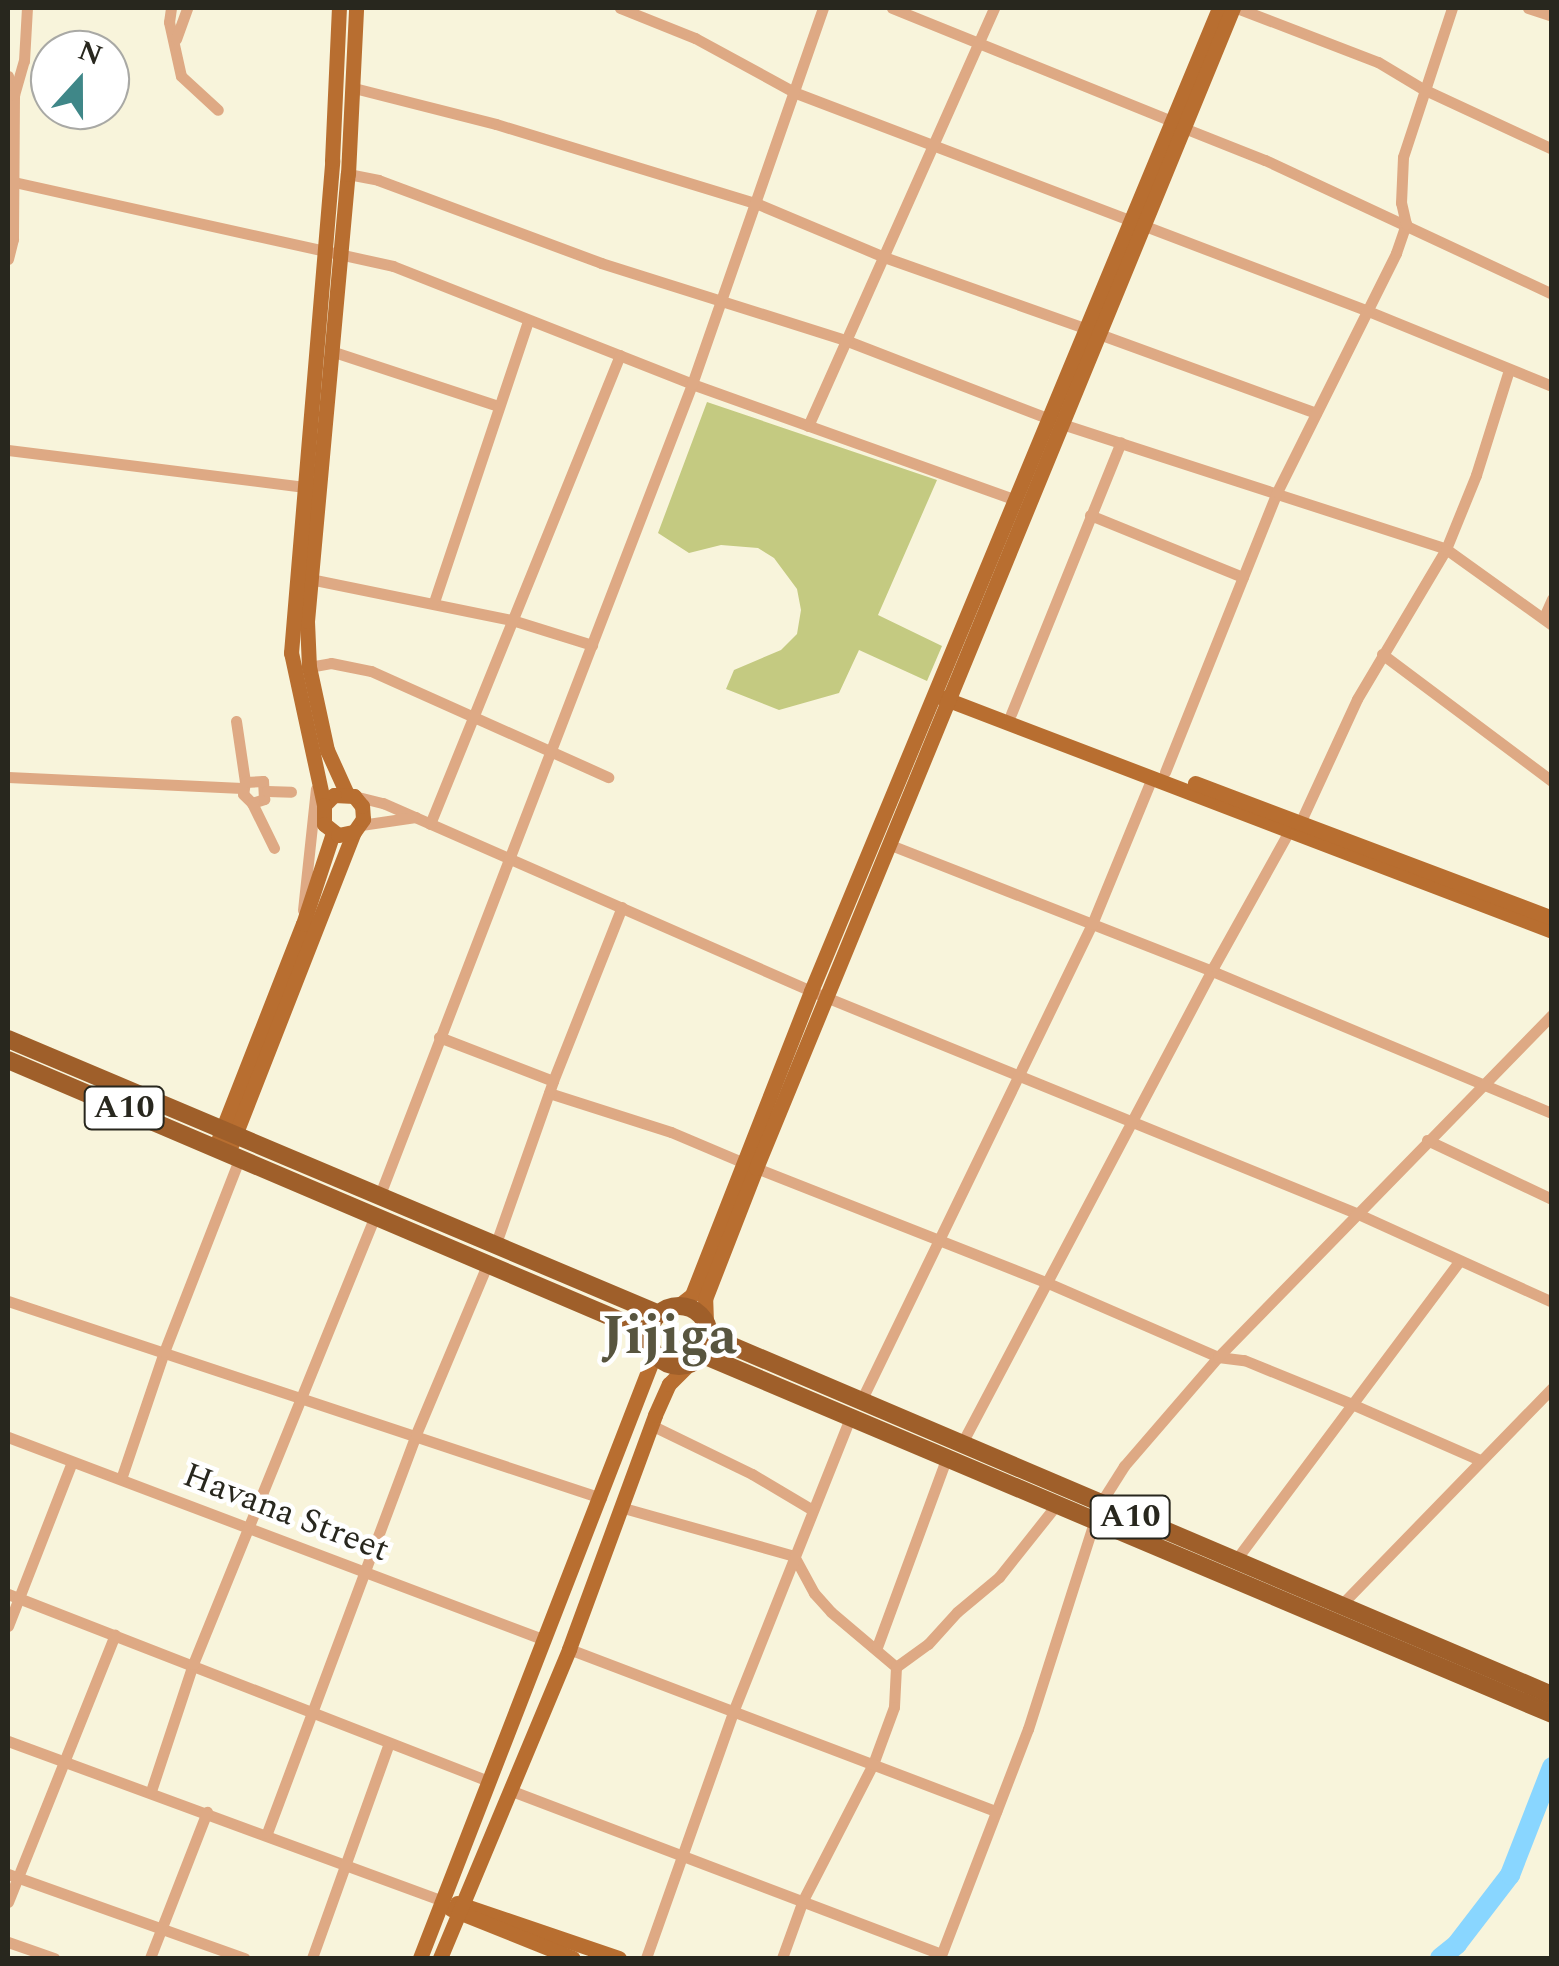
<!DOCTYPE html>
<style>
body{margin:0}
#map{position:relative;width:1559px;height:1966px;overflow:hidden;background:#f8f4db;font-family:Spectral,serif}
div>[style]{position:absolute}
.green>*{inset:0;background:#c4ca81}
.river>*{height:20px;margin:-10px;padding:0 10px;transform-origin:10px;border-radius:10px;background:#89d6ff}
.minor>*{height:11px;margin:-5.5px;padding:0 5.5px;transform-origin:5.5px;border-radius:5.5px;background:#dea984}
.major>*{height:15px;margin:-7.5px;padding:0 7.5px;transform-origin:7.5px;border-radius:7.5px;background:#b86e30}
.highway>*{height:18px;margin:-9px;padding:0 9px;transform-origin:9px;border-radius:9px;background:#9f5f2a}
.highway>.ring{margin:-9px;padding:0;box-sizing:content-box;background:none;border:18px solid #9f5f2a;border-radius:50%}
span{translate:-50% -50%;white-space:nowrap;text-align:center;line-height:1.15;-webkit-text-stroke:9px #fff;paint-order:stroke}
.shield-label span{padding:2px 8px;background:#fff;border:2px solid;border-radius:8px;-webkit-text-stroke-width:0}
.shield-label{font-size:32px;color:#28271e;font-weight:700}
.street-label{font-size:35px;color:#28271e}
.town-label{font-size:55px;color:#58553f;font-weight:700}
.frame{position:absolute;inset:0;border:10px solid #28271e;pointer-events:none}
.north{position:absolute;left:30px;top:30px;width:100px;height:100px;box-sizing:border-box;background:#fff;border:2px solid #a9a9a5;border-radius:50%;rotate:21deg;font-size:28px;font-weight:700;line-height:40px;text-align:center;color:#28271e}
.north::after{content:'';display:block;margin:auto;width:35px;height:45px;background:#3f8788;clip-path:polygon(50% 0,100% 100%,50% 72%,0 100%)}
</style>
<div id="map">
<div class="green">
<i style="clip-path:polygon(707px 402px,937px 480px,878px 615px,942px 646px,927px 681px,859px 650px,839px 693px,779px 710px,726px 689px,734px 670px,781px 650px,797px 634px,801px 610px,797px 589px,774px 558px,758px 548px,721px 545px,689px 553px,658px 533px)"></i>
</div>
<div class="river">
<i style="left:1440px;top:1958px;width:22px;rotate:-39deg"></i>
<i style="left:1457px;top:1944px;width:87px;rotate:-52.5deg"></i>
<i style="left:1510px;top:1875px;width:116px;rotate:-68.7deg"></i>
</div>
<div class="minor">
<i style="left:171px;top:8px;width:14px;rotate:98deg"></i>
<i style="left:169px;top:22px;width:55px;rotate:77.5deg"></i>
<i style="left:181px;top:76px;width:50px;rotate:42.6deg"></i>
<i style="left:620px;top:8px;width:81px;rotate:21.8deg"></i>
<i style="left:695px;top:38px;width:115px;rotate:28.6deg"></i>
<i style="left:796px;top:93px;width:612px;rotate:20.86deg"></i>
<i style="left:1368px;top:311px;width:199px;rotate:22.2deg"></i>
<i style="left:892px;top:8px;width:302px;rotate:22deg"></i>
<i style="left:1237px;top:8px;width:151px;rotate:21deg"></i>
<i style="left:1378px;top:62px;width:52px;rotate:31deg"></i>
<i style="left:1423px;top:89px;width:142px;rotate:24.9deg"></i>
<i style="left:1528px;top:8px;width:25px;rotate:18deg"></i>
<i style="left:176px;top:39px;width:33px;rotate:-70deg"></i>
<i style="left:8px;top:76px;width:20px;rotate:72deg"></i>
<i style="left:354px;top:88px;width:146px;rotate:14.2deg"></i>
<i style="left:496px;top:124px;width:274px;rotate:17deg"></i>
<i style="left:758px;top:204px;width:137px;rotate:22.8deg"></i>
<i style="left:884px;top:257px;width:213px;rotate:19.5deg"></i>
<i style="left:1184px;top:128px;width:87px;rotate:21.6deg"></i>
<i style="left:1265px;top:160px;width:317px;rotate:25deg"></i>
<i style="left:348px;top:174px;width:31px;rotate:11deg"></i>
<i style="left:378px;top:180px;width:238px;rotate:20.4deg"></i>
<i style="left:601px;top:263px;width:256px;rotate:17.5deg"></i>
<i style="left:845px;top:340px;width:217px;rotate:21.1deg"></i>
<i style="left:14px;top:182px;width:388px;rotate:12.5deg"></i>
<i style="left:393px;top:266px;width:321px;rotate:21.5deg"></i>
<i style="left:692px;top:384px;width:342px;rotate:19.7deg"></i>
<i style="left:8px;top:259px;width:21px;rotate:-76deg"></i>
<i style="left:13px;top:239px;width:144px;rotate:-89.6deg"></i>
<i style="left:14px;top:95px;width:35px;rotate:-74deg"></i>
<i style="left:24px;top:61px;width:53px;rotate:-86.8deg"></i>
<i style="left:1099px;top:334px;width:231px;rotate:20deg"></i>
<i style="left:331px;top:351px;width:176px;rotate:18.2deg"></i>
<i style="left:1062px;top:424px;width:404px;rotate:18deg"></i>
<i style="left:1446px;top:549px;width:130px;rotate:35.6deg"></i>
<i style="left:808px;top:426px;width:458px;rotate:-66deg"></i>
<i style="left:8px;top:450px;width:297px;rotate:7.1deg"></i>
<i style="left:1090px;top:515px;width:165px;rotate:22.1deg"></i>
<i style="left:310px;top:579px;width:206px;rotate:11.5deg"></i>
<i style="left:512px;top:620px;width:84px;rotate:17.4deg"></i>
<i style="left:434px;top:602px;width:296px;rotate:-71.5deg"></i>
<i style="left:1544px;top:617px;width:20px;rotate:-66deg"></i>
<i style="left:1382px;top:654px;width:212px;rotate:36.8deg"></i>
<i style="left:309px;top:667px;width:22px;rotate:-10deg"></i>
<i style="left:331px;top:663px;width:41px;rotate:11.3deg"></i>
<i style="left:371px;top:671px;width:260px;rotate:24.1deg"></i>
<i style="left:1011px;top:714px;width:293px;rotate:-68deg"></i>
<i style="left:236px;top:721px;width:62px;rotate:81.6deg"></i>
<i style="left:245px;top:782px;width:12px;rotate:99deg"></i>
<i style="left:243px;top:794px;width:13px;rotate:45deg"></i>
<i style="left:252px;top:803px;width:13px;rotate:-18deg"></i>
<i style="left:264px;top:799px;width:18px;rotate:-93deg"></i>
<i style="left:263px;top:781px;width:18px;rotate:177deg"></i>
<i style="left:1165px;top:772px;width:302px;rotate:-68.2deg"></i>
<i style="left:1277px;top:492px;width:267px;rotate:-63.5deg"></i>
<i style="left:1396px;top:253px;width:31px;rotate:-71deg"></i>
<i style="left:1406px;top:224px;width:22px;rotate:-103deg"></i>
<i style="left:1401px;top:203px;width:46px;rotate:-87.5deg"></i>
<i style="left:1403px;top:157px;width:157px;rotate:-71.8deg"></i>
<i style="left:8px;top:777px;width:234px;rotate:2.7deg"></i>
<i style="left:267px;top:791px;width:24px;rotate:2deg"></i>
<i style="left:354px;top:796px;width:30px;rotate:14deg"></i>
<i style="left:383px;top:803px;width:467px;rotate:23.7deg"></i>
<i style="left:811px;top:991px;width:588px;rotate:22.16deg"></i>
<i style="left:1356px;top:1213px;width:215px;rotate:24.4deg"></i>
<i style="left:252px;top:803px;width:50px;rotate:63.9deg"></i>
<i style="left:430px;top:824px;width:506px;rotate:-67.95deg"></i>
<i style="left:361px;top:825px;width:55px;rotate:-8.4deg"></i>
<i style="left:888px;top:844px;width:348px;rotate:21.4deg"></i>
<i style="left:1212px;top:971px;width:368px;rotate:22.7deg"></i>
<i style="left:303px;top:910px;width:122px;rotate:-83.9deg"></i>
<i style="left:439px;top:1037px;width:122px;rotate:21.1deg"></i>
<i style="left:549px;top:1093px;width:128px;rotate:17.7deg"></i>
<i style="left:671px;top:1132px;width:77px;rotate:22.9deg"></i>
<i style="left:1427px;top:1140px;width:138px;rotate:25.3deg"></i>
<i style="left:756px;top:1168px;width:314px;rotate:21.5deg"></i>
<i style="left:1048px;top:1283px;width:185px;rotate:23.5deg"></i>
<i style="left:1218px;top:1357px;width:26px;rotate:7deg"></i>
<i style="left:1244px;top:1360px;width:119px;rotate:22.2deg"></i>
<i style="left:1354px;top:1405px;width:137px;rotate:23.6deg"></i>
<i style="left:379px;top:1197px;width:871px;rotate:-68.94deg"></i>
<i style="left:692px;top:384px;width:398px;rotate:-70.8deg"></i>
<i style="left:495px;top:1246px;width:175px;rotate:-70.6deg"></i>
<i style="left:553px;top:1081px;width:187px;rotate:-68.4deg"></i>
<i style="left:8px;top:1301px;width:625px;rotate:18.38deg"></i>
<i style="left:860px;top:1403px;width:532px;rotate:-64.16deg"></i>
<i style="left:1092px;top:924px;width:158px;rotate:-67.7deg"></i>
<i style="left:651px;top:1425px;width:112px;rotate:25.9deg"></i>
<i style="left:752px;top:1474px;width:69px;rotate:30.7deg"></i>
<i style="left:8px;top:1437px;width:574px;rotate:20.71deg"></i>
<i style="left:961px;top:1445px;width:542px;rotate:-62.16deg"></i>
<i style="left:1214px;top:966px;width:154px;rotate:-60.9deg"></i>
<i style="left:1289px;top:831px;width:14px;rotate:-36deg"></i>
<i style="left:1300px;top:823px;width:136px;rotate:-65.3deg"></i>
<i style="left:1357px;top:699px;width:174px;rotate:-59.3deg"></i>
<i style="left:1446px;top:549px;width:80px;rotate:-67.9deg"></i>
<i style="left:1476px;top:475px;width:110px;rotate:-72.6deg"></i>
<i style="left:121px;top:1479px;width:134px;rotate:-71.3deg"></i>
<i style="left:164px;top:1352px;width:209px;rotate:-68.7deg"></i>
<i style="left:620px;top:1507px;width:181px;rotate:15.7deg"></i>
<i style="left:794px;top:1556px;width:42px;rotate:61.6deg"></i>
<i style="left:814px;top:1593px;width:25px;rotate:48deg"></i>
<i style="left:831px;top:1612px;width:85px;rotate:40.2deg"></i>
<i style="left:896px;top:1667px;width:40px;rotate:92.9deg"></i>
<i style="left:894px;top:1707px;width:61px;rotate:110.2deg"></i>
<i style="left:873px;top:1764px;width:153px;rotate:117.2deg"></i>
<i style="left:803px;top:1900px;width:62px;rotate:109.9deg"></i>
<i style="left:1235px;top:1561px;width:374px;rotate:-53.2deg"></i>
<i style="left:8px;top:1594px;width:513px;rotate:21.26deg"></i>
<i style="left:1340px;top:1606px;width:304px;rotate:-45.8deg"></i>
<i style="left:8px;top:1626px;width:176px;rotate:-68.7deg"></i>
<i style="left:877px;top:1647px;width:202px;rotate:-69.8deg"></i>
<i style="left:569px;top:1649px;width:457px;rotate:20.8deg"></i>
<i style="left:896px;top:1667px;width:39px;rotate:-36deg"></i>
<i style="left:928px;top:1644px;width:43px;rotate:-47.8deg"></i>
<i style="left:957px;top:1612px;width:55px;rotate:-39.8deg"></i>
<i style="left:999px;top:1577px;width:93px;rotate:-51.5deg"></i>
<i style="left:8px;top:1741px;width:461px;rotate:20.2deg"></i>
<i style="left:151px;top:1791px;width:134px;rotate:-71.7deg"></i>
<i style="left:193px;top:1664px;width:484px;rotate:-67.9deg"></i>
<i style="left:512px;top:1791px;width:459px;rotate:20.8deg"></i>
<i style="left:267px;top:1833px;width:426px;rotate:-69.5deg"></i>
<i style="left:416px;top:1434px;width:186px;rotate:-67.2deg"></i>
<i style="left:8px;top:1874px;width:251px;rotate:19.6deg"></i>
<i style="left:8px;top:1902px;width:288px;rotate:-68.2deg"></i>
<i style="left:8px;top:1942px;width:49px;rotate:19.2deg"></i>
<i style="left:150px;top:1958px;width:157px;rotate:-68.7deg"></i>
<i style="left:312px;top:1958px;width:228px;rotate:-70.3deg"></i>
<i style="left:646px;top:1958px;width:261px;rotate:-70.5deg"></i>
<i style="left:733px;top:1712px;width:319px;rotate:-68.3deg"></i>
<i style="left:940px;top:1958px;width:245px;rotate:-69deg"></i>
<i style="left:1028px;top:1729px;width:236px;rotate:-72.3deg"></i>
<i style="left:1100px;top:1504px;width:45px;rotate:-57.7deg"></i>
<i style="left:1124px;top:1466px;width:144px;rotate:-49.2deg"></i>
<i style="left:1218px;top:1357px;width:478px;rotate:-45.7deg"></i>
</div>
<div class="major">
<i style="left:938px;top:696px;width:657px;rotate:20.94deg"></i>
<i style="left:1195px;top:783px;width:382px;rotate:20.7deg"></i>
<i style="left:347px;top:794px;width:48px;rotate:-114.4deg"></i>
<i style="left:327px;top:750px;width:85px;rotate:-102.2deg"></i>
<i style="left:309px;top:667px;width:46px;rotate:-92.5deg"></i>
<i style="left:307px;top:621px;width:449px;rotate:-84.8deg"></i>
<i style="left:348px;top:174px;width:166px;rotate:-87.2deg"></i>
<i style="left:324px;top:805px;width:156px;rotate:-102.2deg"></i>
<i style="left:291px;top:653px;width:494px;rotate:-85.2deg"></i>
<i style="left:332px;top:161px;width:153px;rotate:-87.4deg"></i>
<i style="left:219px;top:1138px;width:230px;rotate:-68.6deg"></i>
<i style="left:303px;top:924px;width:96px;rotate:-71.8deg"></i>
<i style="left:228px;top:1153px;width:345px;rotate:-68.6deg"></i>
<i style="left:354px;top:832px;width:16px;rotate:-55deg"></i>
<i style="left:363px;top:819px;width:13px;rotate:-94deg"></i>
<i style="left:362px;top:806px;width:13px;rotate:-129deg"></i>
<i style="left:354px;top:796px;width:20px;rotate:-177deg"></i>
<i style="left:334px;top:795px;width:14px;rotate:135deg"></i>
<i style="left:324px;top:805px;width:19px;rotate:90deg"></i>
<i style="left:324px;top:824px;width:18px;rotate:38deg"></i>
<i style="left:338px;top:835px;width:16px;rotate:-11deg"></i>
<i style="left:678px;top:1306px;width:18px;rotate:-38deg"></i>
<i style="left:692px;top:1295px;width:326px;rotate:-68.6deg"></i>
<i style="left:811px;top:991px;width:1064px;rotate:-67.46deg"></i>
<i style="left:706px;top:1322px;width:23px;rotate:-92deg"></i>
<i style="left:705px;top:1299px;width:141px;rotate:-68.7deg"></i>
<i style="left:756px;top:1168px;width:1254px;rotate:-67.65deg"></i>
<i style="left:457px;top:1903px;width:171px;rotate:18.8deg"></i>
<i style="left:451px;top:1909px;width:131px;rotate:21.9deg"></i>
<i style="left:420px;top:1958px;width:649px;rotate:-68.77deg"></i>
<i style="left:440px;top:1958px;width:335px;rotate:-67.3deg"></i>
<i style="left:569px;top:1649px;width:249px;rotate:-69.8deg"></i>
<i style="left:655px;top:1415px;width:34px;rotate:-66deg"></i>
<i style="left:669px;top:1384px;width:27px;rotate:-45deg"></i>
</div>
<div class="highway">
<i style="left:8px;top:1039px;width:707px;rotate:22.9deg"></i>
<i style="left:8px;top:1060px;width:697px;rotate:23.07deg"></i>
<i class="ring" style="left:649px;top:1306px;width:42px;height:42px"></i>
<i style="left:709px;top:1336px;width:916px;rotate:23.07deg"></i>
<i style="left:703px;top:1355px;width:922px;rotate:22.92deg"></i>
</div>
<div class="shield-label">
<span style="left:124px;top:1108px">A10</span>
<span style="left:1130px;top:1517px">A10</span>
</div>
<div class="street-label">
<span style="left:286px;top:1513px;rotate:21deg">Havana Street</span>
</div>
<div class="town-label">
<span style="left:669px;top:1337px">Jijiga</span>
</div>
<div class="frame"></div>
<div class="north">N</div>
</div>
